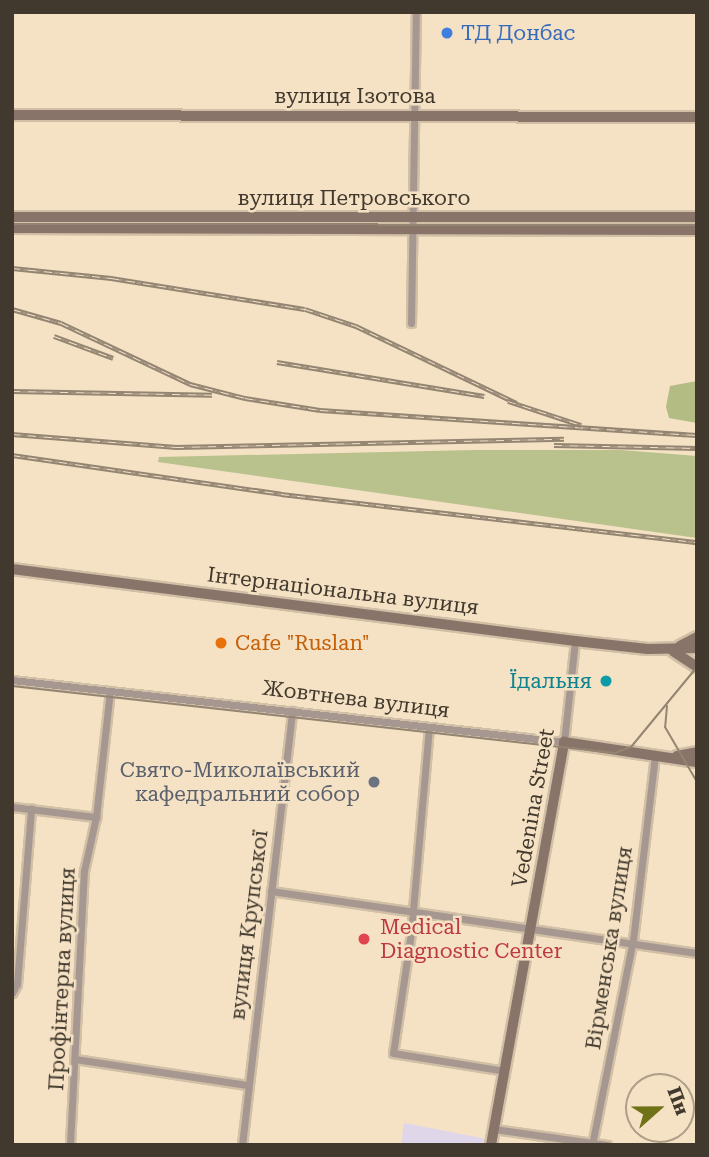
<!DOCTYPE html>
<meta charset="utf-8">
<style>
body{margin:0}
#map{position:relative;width:709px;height:1157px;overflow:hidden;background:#f5e1c4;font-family:"Roboto Serif",serif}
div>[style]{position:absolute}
.education>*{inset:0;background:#e0d6ea}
.green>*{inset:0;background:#b9c18d}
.forest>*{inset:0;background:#b3bc83}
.roads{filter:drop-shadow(2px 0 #d1bfa6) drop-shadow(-2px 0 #d1bfa6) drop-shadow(0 2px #d1bfa6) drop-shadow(0 -2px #d1bfa6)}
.street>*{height:7px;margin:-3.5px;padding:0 3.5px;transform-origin:3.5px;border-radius:3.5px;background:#a69891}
.secondary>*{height:10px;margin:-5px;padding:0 5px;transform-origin:5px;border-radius:5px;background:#887469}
.tram>*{height:2px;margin:-1px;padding:0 1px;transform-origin:1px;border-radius:1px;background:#938572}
.rail>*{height:5px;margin-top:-2.5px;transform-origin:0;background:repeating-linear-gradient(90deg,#f5e1c4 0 8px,#938572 0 16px);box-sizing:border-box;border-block:2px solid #938572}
.dots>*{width:19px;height:19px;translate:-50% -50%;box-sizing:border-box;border:4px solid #f5e1c4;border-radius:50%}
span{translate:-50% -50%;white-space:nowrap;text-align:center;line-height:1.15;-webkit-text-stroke:5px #f5e1c4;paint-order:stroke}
.shop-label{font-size:21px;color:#366cbe}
.left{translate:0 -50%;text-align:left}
.street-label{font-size:21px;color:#41392d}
.food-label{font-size:21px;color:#c56008}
.culture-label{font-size:21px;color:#0d838f}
.right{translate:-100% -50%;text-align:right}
.worship-label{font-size:21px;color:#5b616d}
.health-label{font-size:21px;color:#be3a42}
.frame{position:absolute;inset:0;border:14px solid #41392d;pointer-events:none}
.north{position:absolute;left:625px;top:1073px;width:70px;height:70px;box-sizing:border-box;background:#f5e1c4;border:2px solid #ad9e88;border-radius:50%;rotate:69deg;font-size:19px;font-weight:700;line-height:28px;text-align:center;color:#41392d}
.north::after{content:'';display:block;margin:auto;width:24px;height:32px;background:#707218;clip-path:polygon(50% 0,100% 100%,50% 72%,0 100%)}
</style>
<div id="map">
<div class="education">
<i style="clip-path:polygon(404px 1123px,487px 1139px,486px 1145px,401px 1145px)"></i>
</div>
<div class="green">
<i style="clip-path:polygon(474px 450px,621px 450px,697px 456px,697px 538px,158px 462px,159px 457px)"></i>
</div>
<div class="forest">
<i style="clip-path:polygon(697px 381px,697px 423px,669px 418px,666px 407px,670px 386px)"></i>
</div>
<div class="roads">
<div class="street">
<i style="left:411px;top:323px;width:311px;rotate:-89.1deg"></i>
<i style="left:12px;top:680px;width:555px;rotate:6.41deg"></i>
<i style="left:564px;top:742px;width:102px;rotate:-83.8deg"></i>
<i style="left:429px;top:727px;width:207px;rotate:95deg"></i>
<i style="left:411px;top:933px;width:121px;rotate:98.5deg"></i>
<i style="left:393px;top:1053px;width:113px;rotate:9.1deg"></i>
<i style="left:12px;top:807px;width:85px;rotate:6.8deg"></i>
<i style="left:271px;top:891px;width:430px;rotate:8.3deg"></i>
<i style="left:12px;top:993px;width:10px;rotate:-61deg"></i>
<i style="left:17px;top:984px;width:176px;rotate:-85.4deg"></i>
<i style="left:75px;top:1059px;width:174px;rotate:8.6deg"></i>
<i style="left:494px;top:1129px;width:114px;rotate:8.1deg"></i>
<i style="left:70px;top:1145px;width:274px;rotate:-87.1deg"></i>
<i style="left:84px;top:871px;width:55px;rotate:-77.5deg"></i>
<i style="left:96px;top:817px;width:127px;rotate:-83.7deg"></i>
<i style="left:242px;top:1145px;width:437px;rotate:-83.4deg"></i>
<i style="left:592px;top:1145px;width:209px;rotate:-78.7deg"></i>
<i style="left:633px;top:940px;width:185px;rotate:-83.2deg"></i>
</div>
<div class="secondary">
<i style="left:12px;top:115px;width:685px;rotate:0.17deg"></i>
<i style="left:12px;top:217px;width:685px"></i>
<i style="left:12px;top:228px;width:685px;rotate:0.17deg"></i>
<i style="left:12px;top:569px;width:568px;rotate:7.29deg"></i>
<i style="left:575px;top:641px;width:73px;rotate:6.3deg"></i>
<i style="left:648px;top:649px;width:49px;rotate:-1.2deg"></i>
<i style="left:680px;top:646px;width:19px;rotate:-28deg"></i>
<i style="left:673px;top:651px;width:29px;rotate:34deg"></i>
<i style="left:677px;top:756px;width:20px;rotate:-11deg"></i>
<i style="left:491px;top:1145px;width:410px;rotate:-79.7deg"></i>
<i style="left:564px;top:742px;width:134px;rotate:8.6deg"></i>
</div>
</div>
<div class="tram">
<i style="left:12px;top:224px;width:685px;rotate:0.08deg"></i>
<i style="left:12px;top:686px;width:607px;rotate:6.34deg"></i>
<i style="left:615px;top:753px;width:17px;rotate:-21deg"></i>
<i style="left:631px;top:747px;width:104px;rotate:-50.5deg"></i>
<i style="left:667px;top:706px;width:21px;rotate:95deg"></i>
<i style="left:665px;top:727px;width:64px;rotate:59.8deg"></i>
</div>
<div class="rail">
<i style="left:12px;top:268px;width:100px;rotate:5.8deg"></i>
<i style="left:111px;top:278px;width:196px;rotate:9.1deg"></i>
<i style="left:305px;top:309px;width:54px;rotate:18.4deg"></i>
<i style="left:356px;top:326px;width:178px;rotate:25.6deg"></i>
<i style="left:12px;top:309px;width:51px;rotate:15.9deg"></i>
<i style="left:61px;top:323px;width:143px;rotate:25.3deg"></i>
<i style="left:190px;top:384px;width:57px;rotate:14.3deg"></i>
<i style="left:245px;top:398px;width:76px;rotate:9.1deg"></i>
<i style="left:320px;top:410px;width:378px;rotate:3.8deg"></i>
<i style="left:54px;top:336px;width:63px;rotate:20.4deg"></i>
<i style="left:277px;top:362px;width:210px;rotate:9.3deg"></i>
<i style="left:12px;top:391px;width:200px;rotate:1.1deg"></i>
<i style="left:508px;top:401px;width:77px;rotate:18.2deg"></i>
<i style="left:12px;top:434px;width:165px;rotate:4.5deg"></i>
<i style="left:176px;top:447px;width:388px;rotate:-1.2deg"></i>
<i style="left:554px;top:445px;width:143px;rotate:1.2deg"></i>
<i style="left:12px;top:455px;width:272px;rotate:8.2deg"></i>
<i style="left:281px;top:494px;width:419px;rotate:6.6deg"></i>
</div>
<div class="dots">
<i style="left:447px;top:33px;background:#3f7fe0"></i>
<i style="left:221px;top:643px;background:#e8710a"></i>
<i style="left:606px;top:681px;background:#0f9aa8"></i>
<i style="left:374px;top:782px;background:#6b7280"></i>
<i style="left:364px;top:939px;background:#e0444e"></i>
</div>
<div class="shop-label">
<span class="left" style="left:461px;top:33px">ТД Донбас</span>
</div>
<div class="street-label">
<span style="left:355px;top:96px">вулиця Ізотова</span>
<span style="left:354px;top:198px">вулиця Петровського</span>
<span style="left:343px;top:591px;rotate:7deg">Інтернаціональна вулиця</span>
<span style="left:356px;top:699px;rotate:7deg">Жовтнева вулиця</span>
<span style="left:533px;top:808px;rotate:-80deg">Vedenina Street</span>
<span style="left:249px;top:925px;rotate:-83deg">вулиця Крупської</span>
<span style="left:609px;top:948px;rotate:-81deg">Вірменська вулиця</span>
<span style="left:62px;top:979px;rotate:-87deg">Профінтерна вулиця</span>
</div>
<div class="food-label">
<span class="left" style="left:235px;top:643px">Cafe "Ruslan"</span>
</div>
<div class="culture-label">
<span class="right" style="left:592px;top:681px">Їдальня</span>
</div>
<div class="worship-label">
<span class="right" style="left:360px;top:782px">Свято-Миколаївський<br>кафедральний собор</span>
</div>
<div class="health-label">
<span class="left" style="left:380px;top:939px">Medical<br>Diagnostic Center</span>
</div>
<div class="frame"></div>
<div class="north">Пн</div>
</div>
